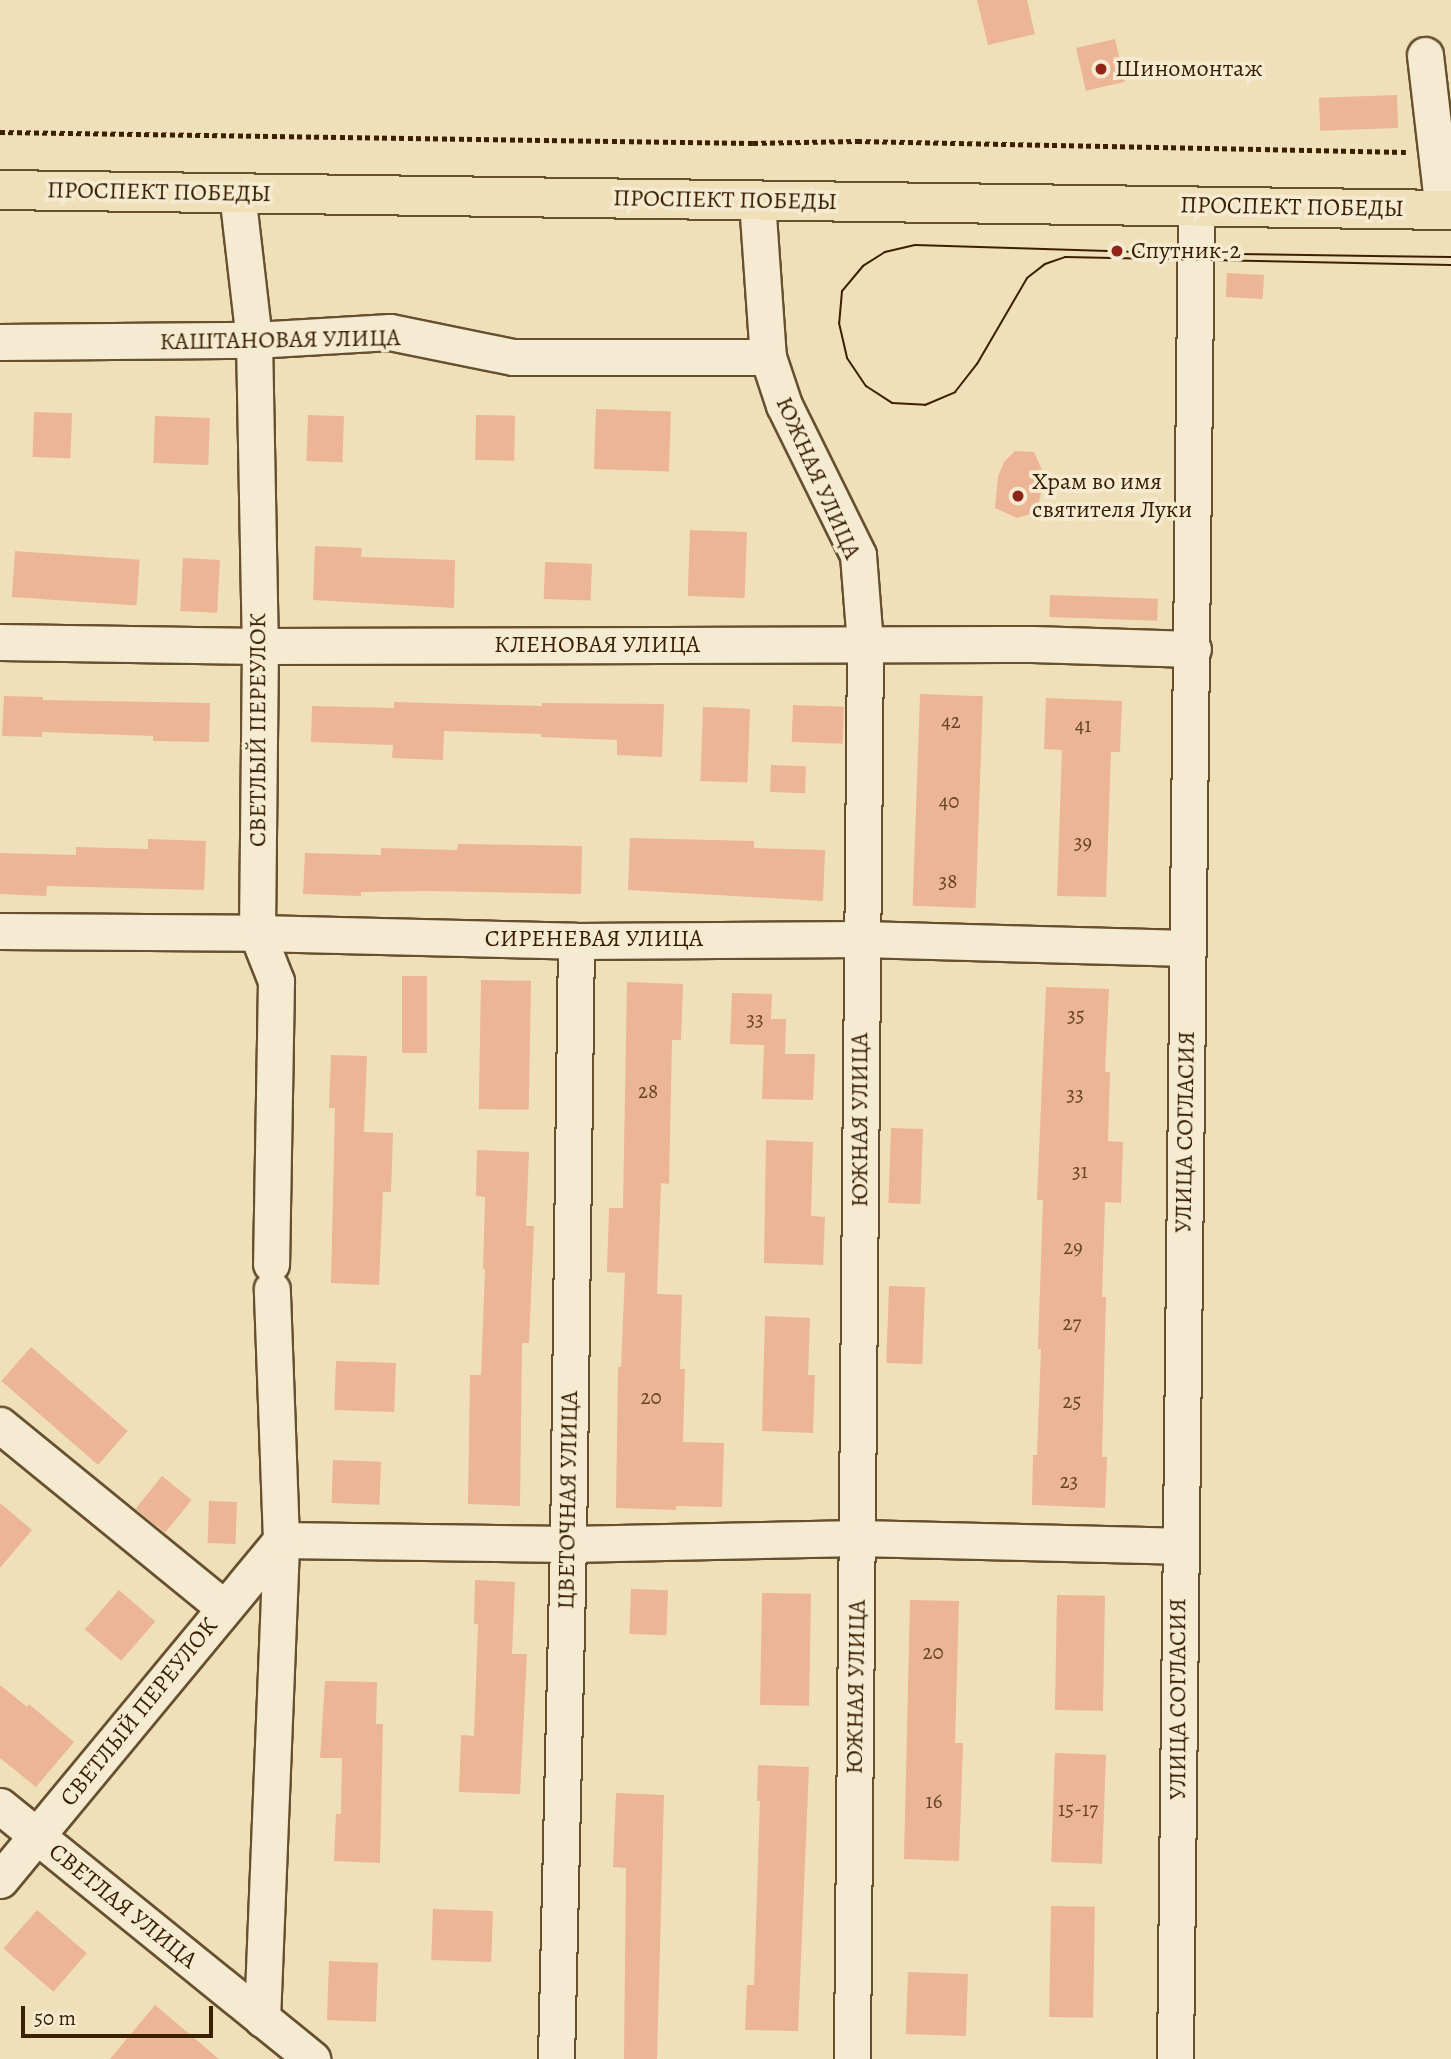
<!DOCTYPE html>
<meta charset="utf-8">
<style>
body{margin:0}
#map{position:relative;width:1451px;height:2059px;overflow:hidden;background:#f0e0b9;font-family:Alegreya,serif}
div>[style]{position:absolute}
.building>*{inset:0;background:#ebb596;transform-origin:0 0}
.path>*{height:4.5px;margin-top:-2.25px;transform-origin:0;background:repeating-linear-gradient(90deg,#3a2001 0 5px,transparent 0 8.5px)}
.roads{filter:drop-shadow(2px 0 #68502f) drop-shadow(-2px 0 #68502f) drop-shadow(0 2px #68502f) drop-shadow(0 -2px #68502f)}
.minor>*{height:35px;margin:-17.5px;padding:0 17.5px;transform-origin:17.5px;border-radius:17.5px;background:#f5ebd2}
.major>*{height:38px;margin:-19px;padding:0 19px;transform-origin:19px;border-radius:19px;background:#f0e0b9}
.tram>*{height:2px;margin:-1px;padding:0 1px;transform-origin:1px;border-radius:1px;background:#3a2001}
.dots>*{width:19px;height:19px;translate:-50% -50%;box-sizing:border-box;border:4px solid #f5ebd2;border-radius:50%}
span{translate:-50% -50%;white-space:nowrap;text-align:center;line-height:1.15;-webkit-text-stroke:7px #f5ebd2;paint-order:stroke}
.number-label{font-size:21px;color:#664526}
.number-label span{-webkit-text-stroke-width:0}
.poi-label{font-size:24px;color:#3a2001}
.left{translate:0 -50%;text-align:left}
.street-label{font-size:24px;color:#3a2001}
.scale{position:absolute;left:21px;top:2006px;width:192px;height:32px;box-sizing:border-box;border:4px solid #3a2001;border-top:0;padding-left:9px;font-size:21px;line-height:24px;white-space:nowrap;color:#3a2001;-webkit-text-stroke:5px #f5ebd2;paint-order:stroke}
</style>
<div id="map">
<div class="building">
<i style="clip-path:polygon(977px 0,1027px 0,1035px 34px,988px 45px)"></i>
<i style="left:1115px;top:39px;width:44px;height:40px;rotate:77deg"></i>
<i style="left:1397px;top:95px;width:33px;height:78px;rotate:88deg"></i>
<i style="left:1227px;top:273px;width:37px;height:24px;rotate:3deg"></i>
<i style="left:596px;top:409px;width:75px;height:60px;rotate:2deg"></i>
<i style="left:34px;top:412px;width:38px;height:45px;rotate:2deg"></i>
<i style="left:308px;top:415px;width:36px;height:46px;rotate:2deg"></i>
<i style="left:476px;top:415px;width:39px;height:45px;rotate:1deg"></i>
<i style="left:155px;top:416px;width:55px;height:47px;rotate:2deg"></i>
<i style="clip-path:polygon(1015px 451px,1034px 452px,1042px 470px,1043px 483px,1037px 512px,1017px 518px,995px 508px,998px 477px,1004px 462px)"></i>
<i style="left:690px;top:530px;width:57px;height:66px;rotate:2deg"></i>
<i style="clip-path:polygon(315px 546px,362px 548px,361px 557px,455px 560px,454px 608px,313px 600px)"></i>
<i style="left:15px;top:551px;width:125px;height:46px;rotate:4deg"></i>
<i style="left:183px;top:558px;width:37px;height:53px;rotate:3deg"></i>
<i style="left:545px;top:562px;width:47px;height:37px;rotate:2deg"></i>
<i style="left:1050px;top:595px;width:108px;height:22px;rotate:2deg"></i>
<i style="left:920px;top:694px;width:63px;height:212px;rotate:2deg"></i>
<i style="clip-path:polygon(4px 696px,43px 697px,43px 700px,210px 703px,209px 742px,153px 741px,153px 736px,42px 732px,42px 737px,2px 736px)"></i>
<i style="clip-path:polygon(1046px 698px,1122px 701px,1120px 752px,1111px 752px,1106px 897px,1057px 896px,1062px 750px,1044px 749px)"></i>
<i style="clip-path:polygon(394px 702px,542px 706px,542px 703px,664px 704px,662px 757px,617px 755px,617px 740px,541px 737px,541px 734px,444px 731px,443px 760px,392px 758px,393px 745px,311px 742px,312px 706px,394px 708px)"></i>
<i style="left:793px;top:705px;width:51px;height:37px;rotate:2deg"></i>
<i style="left:703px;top:707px;width:47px;height:74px;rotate:2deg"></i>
<i style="left:771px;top:765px;width:35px;height:27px;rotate:2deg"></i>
<i style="clip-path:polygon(630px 838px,754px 841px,754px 848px,825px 850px,823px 901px,628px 890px)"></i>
<i style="clip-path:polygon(148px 839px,206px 841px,204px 890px,47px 886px,46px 896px,0 894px,0 853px,76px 855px,76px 847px,148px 849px)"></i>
<i style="clip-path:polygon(458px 844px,582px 846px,581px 894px,428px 891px,361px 892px,361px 896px,303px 894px,305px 853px,381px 855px,381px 848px,457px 850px)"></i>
<i style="left:402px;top:976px;width:25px;height:77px"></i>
<i style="left:481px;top:980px;width:50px;height:129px;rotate:1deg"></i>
<i style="clip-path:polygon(627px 982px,683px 984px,681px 1040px,672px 1040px,669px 1184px,661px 1183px,657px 1294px,682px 1295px,680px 1369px,685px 1369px,683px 1442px,724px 1443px,722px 1507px,676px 1506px,676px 1510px,616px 1508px,618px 1367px,621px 1367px,625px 1273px,607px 1272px,609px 1208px,623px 1208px)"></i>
<i style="clip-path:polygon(1046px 987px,1109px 989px,1105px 1072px,1110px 1072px,1108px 1141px,1123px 1142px,1121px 1203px,1105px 1202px,1102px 1297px,1106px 1297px,1102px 1457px,1107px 1457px,1105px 1508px,1032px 1505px,1033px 1455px,1037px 1455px,1041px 1349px,1038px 1349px,1043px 1200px,1037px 1200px)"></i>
<i style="clip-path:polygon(732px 993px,772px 994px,771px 1019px,786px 1019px,785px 1054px,815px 1054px,813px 1100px,762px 1099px,764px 1045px,730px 1044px)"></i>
<i style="clip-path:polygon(331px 1055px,367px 1056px,364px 1132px,393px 1133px,391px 1192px,383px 1192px,379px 1285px,331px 1283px,335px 1108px,329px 1108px)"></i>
<i style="left:891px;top:1128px;width:32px;height:75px;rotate:2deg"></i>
<i style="clip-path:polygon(766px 1140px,813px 1142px,811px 1216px,825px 1217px,823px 1265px,764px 1263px)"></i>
<i style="clip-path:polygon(477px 1150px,529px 1152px,526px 1226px,534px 1226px,529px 1343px,522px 1343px,520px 1506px,468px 1504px,470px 1375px,481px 1375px,485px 1269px,483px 1269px,485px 1197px,476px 1196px)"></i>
<i style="left:889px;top:1286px;width:36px;height:77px;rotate:2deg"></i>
<i style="clip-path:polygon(765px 1316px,810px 1318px,808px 1375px,815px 1375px,813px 1433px,762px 1431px)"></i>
<i style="left:31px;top:1347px;width:128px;height:45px;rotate:41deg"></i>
<i style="left:336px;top:1361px;width:60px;height:49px;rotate:2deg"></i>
<i style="left:333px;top:1460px;width:48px;height:43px;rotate:2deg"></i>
<i style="left:162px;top:1476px;width:38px;height:42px;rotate:39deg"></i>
<i style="left:209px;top:1501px;width:28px;height:42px;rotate:2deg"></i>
<i style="clip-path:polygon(0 1503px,32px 1530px,0 1568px)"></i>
<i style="clip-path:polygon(475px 1580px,515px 1582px,512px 1654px,527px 1654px,520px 1794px,459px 1792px,461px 1735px,474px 1736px,478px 1624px,474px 1624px)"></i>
<i style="left:631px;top:1589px;width:37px;height:45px;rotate:2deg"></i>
<i style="left:119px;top:1590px;width:48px;height:52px;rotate:41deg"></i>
<i style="left:762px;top:1593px;width:49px;height:112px;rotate:1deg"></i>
<i style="left:1057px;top:1595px;width:48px;height:115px;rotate:1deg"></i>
<i style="clip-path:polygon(910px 1600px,959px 1601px,955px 1743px,963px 1743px,959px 1861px,904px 1859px)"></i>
<i style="clip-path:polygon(325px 1681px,377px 1682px,376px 1724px,383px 1724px,380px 1863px,334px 1861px,336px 1814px,341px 1814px,342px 1758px,320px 1758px)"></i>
<i style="clip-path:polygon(0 1685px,27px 1707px,29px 1704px,74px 1742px,36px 1787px,0 1758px)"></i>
<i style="left:1055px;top:1753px;width:51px;height:109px;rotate:2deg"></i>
<i style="clip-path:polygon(758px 1765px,809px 1767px,798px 2031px,745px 2030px,747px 1985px,754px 1985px,760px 1801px,757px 1801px)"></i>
<i style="clip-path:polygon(616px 1793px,664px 1795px,657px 2059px,624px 2059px,626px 1868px,613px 1867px)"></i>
<i style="left:1051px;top:1906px;width:44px;height:111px;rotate:1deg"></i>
<i style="left:433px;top:1909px;width:60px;height:51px;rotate:2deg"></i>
<i style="left:37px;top:1910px;width:66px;height:51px;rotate:41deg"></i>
<i style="left:329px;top:1961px;width:49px;height:59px;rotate:2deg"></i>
<i style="left:908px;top:1972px;width:60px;height:62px;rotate:2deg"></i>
<i style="clip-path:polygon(155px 2005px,219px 2059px,110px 2059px)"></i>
</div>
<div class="path">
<i style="left:0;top:132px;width:753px;rotate:0.84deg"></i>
<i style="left:753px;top:143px;width:104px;rotate:-1.1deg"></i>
<i style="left:857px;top:141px;width:549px;rotate:1.15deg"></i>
</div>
<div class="roads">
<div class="minor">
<i style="left:1425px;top:55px;width:156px;rotate:83.4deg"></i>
<i style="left:237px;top:193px;width:148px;rotate:83.4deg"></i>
<i style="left:254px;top:340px;width:306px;rotate:88.9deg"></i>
<i style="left:260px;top:646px;width:287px;rotate:90.6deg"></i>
<i style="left:257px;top:933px;width:52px;rotate:68.4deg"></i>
<i style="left:276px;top:981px;width:283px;rotate:91deg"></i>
<i style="left:757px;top:201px;width:156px;rotate:86deg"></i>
<i style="left:768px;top:357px;width:51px;rotate:71.6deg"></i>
<i style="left:784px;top:405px;width:167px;rotate:63.7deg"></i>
<i style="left:858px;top:555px;width:89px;rotate:85.5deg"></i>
<i style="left:865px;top:644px;width:1415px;rotate:90.53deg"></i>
<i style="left:0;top:342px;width:254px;rotate:-0.5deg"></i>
<i style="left:254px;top:340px;width:136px;rotate:-3.4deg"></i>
<i style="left:390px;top:332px;width:126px;rotate:11.5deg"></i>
<i style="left:513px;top:357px;width:255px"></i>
<i style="left:0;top:642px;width:260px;rotate:0.9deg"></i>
<i style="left:260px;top:646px;width:772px;rotate:-0.15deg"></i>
<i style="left:1032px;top:644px;width:161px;rotate:1.8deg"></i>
<i style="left:0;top:931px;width:257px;rotate:0.4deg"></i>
<i style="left:257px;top:933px;width:319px;rotate:1.4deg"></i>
<i style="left:576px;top:941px;width:286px;rotate:-0.4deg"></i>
<i style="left:862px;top:939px;width:326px;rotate:1.6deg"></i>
<i style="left:0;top:1425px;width:289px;rotate:39.2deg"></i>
<i style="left:281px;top:1540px;width:287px;rotate:0.8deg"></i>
<i style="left:568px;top:1544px;width:290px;rotate:-1.2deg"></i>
<i style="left:858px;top:1538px;width:320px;rotate:1.4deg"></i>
<i style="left:0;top:1806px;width:402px;rotate:39deg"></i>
<i style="left:0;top:1880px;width:441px;rotate:-50.4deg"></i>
<i style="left:262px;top:2019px;width:479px;rotate:-87.7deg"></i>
<i style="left:281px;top:1540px;width:251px;rotate:-92.1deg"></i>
<i style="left:556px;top:2059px;width:515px;rotate:-88.67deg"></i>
<i style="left:568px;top:1544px;width:603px;rotate:-89.24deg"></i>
<i style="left:1175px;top:2059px;width:1853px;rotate:-89.35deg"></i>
</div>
<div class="major">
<i style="left:0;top:190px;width:1451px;rotate:0.79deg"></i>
</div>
</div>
<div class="tram">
<i style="left:1451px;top:257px;width:279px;rotate:-179.2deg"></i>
<i style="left:1172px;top:253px;width:257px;rotate:-178.2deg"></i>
<i style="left:915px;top:245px;width:31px;rotate:167deg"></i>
<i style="left:885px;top:252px;width:26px;rotate:148deg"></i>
<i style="left:863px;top:266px;width:33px;rotate:130deg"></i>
<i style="left:842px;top:291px;width:32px;rotate:95deg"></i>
<i style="left:839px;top:323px;width:36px;rotate:77deg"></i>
<i style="left:847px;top:358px;width:34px;rotate:56deg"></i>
<i style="left:866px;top:386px;width:31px;rotate:33deg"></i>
<i style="left:892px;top:403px;width:33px;rotate:3deg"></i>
<i style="left:925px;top:405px;width:33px;rotate:-23deg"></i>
<i style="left:955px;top:392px;width:36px;rotate:-52deg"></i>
<i style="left:977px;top:364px;width:99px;rotate:-59.8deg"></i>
<i style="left:1027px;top:278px;width:23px;rotate:-38deg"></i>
<i style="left:1045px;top:264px;width:21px;rotate:-19deg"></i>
<i style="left:1065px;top:257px;width:386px;rotate:1.2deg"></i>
</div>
<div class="dots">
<i style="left:1101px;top:69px;background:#8f2418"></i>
<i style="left:1117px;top:251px;background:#8f2418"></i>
<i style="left:1018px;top:496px;background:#8f2418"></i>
</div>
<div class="number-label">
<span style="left:951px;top:721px">42</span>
<span style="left:1083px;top:725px">41</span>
<span style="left:949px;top:801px">40</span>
<span style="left:1083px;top:842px">39</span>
<span style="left:948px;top:881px">38</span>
<span style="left:1076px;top:1015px">35</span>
<span style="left:755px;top:1019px">33</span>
<span style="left:648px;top:1091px">28</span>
<span style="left:1075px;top:1094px">33</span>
<span style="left:1080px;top:1171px">31</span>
<span style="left:1073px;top:1247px">29</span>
<span style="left:1072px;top:1323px">27</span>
<span style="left:651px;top:1397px">20</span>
<span style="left:1072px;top:1401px">25</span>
<span style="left:1069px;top:1481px">23</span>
<span style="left:933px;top:1652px">20</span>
<span style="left:934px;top:1801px">16</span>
<span style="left:1078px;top:1809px">15-17</span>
</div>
<div class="poi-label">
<span class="left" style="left:1115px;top:69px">Шиномонтаж</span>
<span class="left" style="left:1131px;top:251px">Спутник-2</span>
<span class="left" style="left:1032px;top:496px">Храм во имя<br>святителя Луки</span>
</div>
<div class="street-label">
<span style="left:159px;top:192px;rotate:1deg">ПРОСПЕКТ ПОБЕДЫ</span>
<span style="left:725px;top:200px;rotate:1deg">ПРОСПЕКТ ПОБЕДЫ</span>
<span style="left:1292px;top:207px;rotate:1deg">ПРОСПЕКТ ПОБЕДЫ</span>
<span style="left:280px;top:340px;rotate:-1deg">КАШТАНОВАЯ УЛИЦА</span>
<span style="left:818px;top:478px;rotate:66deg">ЮЖНАЯ УЛИЦА</span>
<span style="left:597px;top:645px">КЛЕНОВАЯ УЛИЦА</span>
<span style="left:258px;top:730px;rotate:-90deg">СВЕТЛЫЙ ПЕРЕУЛОК</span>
<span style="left:594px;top:939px">СИРЕНЕВАЯ УЛИЦА</span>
<span style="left:860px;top:1120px;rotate:-90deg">ЮЖНАЯ УЛИЦА</span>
<span style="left:1185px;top:1132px;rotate:-89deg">УЛИЦА СОГЛАСИЯ</span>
<span style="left:568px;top:1500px;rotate:-89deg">ЦВЕТОЧНАЯ УЛИЦА</span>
<span style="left:856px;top:1687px;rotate:-89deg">ЮЖНАЯ УЛИЦА</span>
<span style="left:1178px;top:1699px;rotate:-90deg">УЛИЦА СОГЛАСИЯ</span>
<span style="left:139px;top:1712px;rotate:-51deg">СВЕТЛЫЙ ПЕРЕУЛОК</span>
<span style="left:123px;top:1906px;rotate:39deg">СВЕТЛАЯ УЛИЦА</span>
</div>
<div class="scale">50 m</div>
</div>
